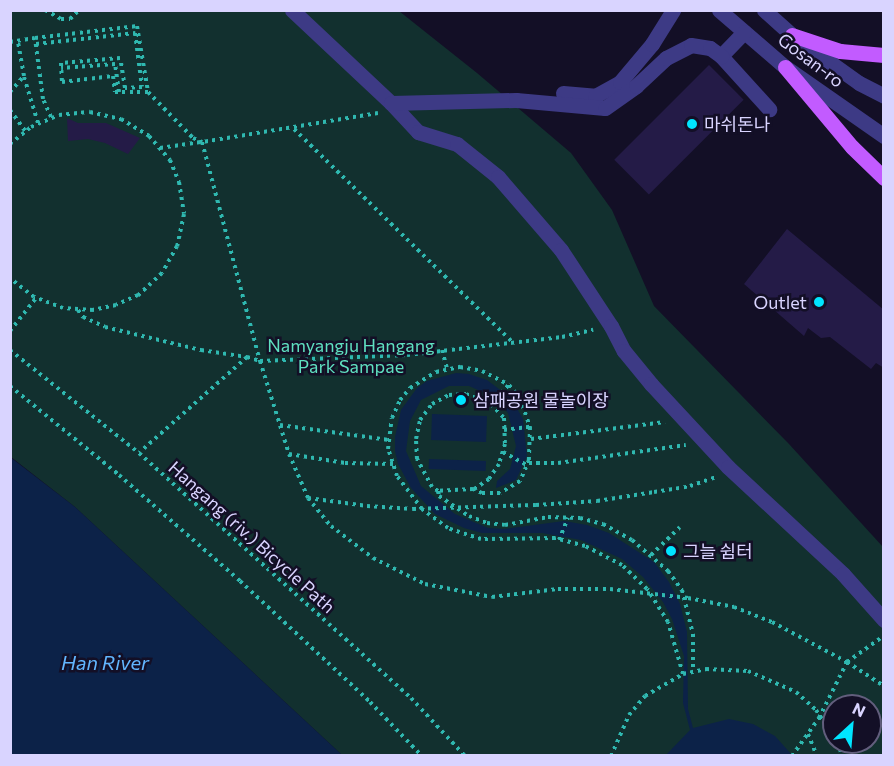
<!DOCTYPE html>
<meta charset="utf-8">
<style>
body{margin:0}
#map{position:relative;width:894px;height:766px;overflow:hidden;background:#130f26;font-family:Commissioner,"Noto Sans KR",sans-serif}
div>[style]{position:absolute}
.green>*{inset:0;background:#12302f}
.water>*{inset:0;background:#0c2248;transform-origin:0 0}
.building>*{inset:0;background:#241b47;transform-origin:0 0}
.path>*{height:4px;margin-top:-2px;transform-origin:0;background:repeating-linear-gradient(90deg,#2fb8b0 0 3px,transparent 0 7.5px)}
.minor>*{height:15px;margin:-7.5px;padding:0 7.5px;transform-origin:7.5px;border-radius:7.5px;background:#3d3a85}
.major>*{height:15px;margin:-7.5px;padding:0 7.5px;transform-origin:7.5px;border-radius:7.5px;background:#c25bff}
.dots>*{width:16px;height:16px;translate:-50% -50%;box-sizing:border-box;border:3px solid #130f26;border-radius:50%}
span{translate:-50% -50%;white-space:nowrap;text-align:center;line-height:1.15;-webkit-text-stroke:5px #130f26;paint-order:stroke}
.street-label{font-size:18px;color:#d9d4ff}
.poi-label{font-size:18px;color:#d9d4ff}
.left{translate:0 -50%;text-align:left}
.right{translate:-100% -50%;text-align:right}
.park-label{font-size:18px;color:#5fe0c0}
.water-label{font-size:20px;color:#62b6ff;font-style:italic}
.frame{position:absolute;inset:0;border:12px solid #d9d4ff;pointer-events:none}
.north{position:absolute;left:822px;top:694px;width:60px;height:60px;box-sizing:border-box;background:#130f26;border:2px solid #625e7d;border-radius:50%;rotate:26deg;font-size:16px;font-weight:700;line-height:24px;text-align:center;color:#d9d4ff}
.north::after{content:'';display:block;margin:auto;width:21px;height:27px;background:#00e5ff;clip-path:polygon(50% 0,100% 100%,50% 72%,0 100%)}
</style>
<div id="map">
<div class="green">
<i style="clip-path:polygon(evenodd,10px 11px,399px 11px,477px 73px,571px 153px,612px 210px,654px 306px,789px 444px,883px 547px,883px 755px,342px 755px,75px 507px,11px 457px,10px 11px,834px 706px,870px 706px,870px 742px,834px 742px,834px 706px)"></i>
</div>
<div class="water">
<i style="clip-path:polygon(456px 373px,469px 374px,487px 380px,511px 398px,523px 419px,527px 456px,516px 480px,496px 488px,497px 481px,510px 469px,516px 446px,508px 413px,499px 402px,485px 393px,469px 386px,449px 386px,421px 400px,410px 421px,406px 451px,421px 486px,455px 514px,488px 528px,505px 529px,564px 521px,587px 525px,609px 533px,654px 562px,669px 582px,680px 604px,687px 632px,688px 709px,693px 728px,729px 719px,753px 724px,775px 736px,792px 755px,666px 755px,690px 730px,683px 703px,684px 656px,672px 619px,663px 602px,643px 577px,622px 559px,581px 540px,542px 533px,482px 533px,464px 528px,435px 514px,411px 488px,398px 464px,395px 451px,395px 437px,401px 410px,417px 388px,427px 381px)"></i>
<i style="left:432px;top:414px;width:55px;height:26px;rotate:2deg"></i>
<i style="clip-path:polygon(10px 457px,75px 507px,342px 755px,11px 755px)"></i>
<i style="left:429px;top:459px;width:57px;height:10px;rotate:2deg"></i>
</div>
<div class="building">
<i style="left:709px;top:65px;width:49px;height:134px;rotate:45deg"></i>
<i style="clip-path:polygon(67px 118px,78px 123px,106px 123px,140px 138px,128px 154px,105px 143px,88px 139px,68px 141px)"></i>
<i style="clip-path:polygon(787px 229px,884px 310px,884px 368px,876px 363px,871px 369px,830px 337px,821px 338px,808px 328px,804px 336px,744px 284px)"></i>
</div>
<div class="path">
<i style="left:45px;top:10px;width:18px;rotate:29deg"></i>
<i style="left:61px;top:19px;width:9px"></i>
<i style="left:70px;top:19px;width:13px;rotate:-45deg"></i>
<i style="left:10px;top:42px;width:25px;rotate:-9deg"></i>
<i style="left:36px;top:44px;width:100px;rotate:-6.3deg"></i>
<i style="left:135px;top:33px;width:54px;rotate:82.6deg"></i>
<i style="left:142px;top:87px;width:17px;rotate:177deg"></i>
<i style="left:125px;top:88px;width:30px;rotate:-99deg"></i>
<i style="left:120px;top:58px;width:59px;rotate:175.2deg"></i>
<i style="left:61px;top:63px;width:19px;rotate:87deg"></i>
<i style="left:62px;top:82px;width:51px;rotate:-6.7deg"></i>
<i style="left:113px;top:76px;width:16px;rotate:83deg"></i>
<i style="left:115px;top:92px;width:4px"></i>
<i style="left:24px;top:77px;width:48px;rotate:73.1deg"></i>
<i style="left:10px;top:92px;width:21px;rotate:-49deg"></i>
<i style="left:24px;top:76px;width:36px;rotate:-100deg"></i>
<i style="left:148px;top:92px;width:64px;rotate:45.6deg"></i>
<i style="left:193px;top:138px;width:10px;rotate:24deg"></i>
<i style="left:10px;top:110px;width:26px;rotate:54deg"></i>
<i style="left:378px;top:113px;width:178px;rotate:170.6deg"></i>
<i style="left:202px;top:142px;width:227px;rotate:75.2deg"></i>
<i style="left:260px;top:361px;width:97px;rotate:72.7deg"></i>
<i style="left:289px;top:454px;width:48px;rotate:66.6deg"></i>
<i style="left:308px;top:498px;width:36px;rotate:51deg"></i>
<i style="left:331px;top:526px;width:53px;rotate:37.3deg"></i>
<i style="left:373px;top:558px;width:58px;rotate:26.6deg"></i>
<i style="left:425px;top:584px;width:68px;rotate:11deg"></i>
<i style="left:492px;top:597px;width:66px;rotate:-6.9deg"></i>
<i style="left:558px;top:589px;width:52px"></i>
<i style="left:610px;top:589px;width:79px;rotate:6.6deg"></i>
<i style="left:688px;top:598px;width:47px;rotate:11.1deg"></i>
<i style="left:734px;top:607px;width:41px;rotate:21.5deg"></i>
<i style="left:772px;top:622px;width:85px;rotate:28.1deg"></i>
<i style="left:847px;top:662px;width:44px;rotate:33deg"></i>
<i style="left:51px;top:117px;width:20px;rotate:-114deg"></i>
<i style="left:43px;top:99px;width:62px;rotate:-97.5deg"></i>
<i style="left:35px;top:38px;width:103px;rotate:-6.7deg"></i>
<i style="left:137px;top:26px;width:67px;rotate:80.5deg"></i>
<i style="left:148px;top:92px;width:29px;rotate:180deg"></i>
<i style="left:119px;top:92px;width:28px;rotate:-98deg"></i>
<i style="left:115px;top:64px;width:54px;rotate:175.8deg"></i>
<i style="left:294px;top:129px;width:305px;rotate:44.3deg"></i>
<i style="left:10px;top:144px;width:27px;rotate:-39deg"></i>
<i style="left:31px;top:127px;width:30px;rotate:-23deg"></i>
<i style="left:59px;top:115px;width:31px;rotate:-6deg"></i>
<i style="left:90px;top:112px;width:32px;rotate:13deg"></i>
<i style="left:121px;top:119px;width:33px;rotate:31deg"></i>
<i style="left:149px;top:136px;width:32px;rotate:49deg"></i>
<i style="left:170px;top:160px;width:24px;rotate:68deg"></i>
<i style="left:179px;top:182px;width:32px;rotate:81deg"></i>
<i style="left:184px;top:214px;width:33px;rotate:102deg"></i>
<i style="left:177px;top:246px;width:31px;rotate:119deg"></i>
<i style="left:162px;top:273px;width:33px;rotate:137deg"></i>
<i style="left:138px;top:295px;width:24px;rotate:156deg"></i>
<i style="left:116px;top:305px;width:24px;rotate:168deg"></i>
<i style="left:93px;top:310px;width:30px;rotate:-176deg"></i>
<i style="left:63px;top:308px;width:31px;rotate:-159deg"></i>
<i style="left:34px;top:297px;width:31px;rotate:-142deg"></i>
<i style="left:160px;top:148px;width:41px;rotate:-8.3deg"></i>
<i style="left:78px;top:310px;width:9px;rotate:54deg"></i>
<i style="left:83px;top:317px;width:24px;rotate:24deg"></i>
<i style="left:105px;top:327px;width:99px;rotate:13.5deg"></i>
<i style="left:201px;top:350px;width:47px;rotate:8.7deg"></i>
<i style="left:247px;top:357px;width:144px;rotate:138.4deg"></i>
<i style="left:10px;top:331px;width:42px;rotate:-51.8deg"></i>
<i style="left:10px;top:350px;width:165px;rotate:38.6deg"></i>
<i style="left:139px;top:453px;width:366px;rotate:42deg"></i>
<i style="left:411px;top:698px;width:79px;rotate:47deg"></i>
<i style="left:442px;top:350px;width:20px;rotate:75deg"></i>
<i style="left:247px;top:357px;width:14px;rotate:17deg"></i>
<i style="left:260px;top:361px;width:147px;rotate:-2.3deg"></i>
<i style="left:407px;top:355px;width:156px;rotate:-6.6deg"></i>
<i style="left:562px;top:337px;width:32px;rotate:-13deg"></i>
<i style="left:10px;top:386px;width:141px;rotate:39.2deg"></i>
<i style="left:119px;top:475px;width:161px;rotate:41.2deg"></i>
<i style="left:240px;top:581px;width:178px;rotate:42.9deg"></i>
<i style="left:370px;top:702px;width:75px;rotate:46.1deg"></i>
<i style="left:491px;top:404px;width:26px;rotate:-47deg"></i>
<i style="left:280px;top:425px;width:110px;rotate:7.8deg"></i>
<i style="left:504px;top:430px;width:26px;rotate:-7deg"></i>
<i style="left:531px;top:439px;width:135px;rotate:-7.2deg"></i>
<i style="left:503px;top:452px;width:29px;rotate:29deg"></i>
<i style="left:289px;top:454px;width:57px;rotate:9.1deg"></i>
<i style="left:345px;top:463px;width:48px;rotate:1.2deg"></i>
<i style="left:529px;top:463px;width:29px"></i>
<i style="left:558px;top:463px;width:129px;rotate:-8deg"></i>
<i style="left:438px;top:491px;width:7px;rotate:-146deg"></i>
<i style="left:432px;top:487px;width:32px;rotate:-118deg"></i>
<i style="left:417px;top:459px;width:20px;rotate:-93deg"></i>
<i style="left:416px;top:439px;width:19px;rotate:-78deg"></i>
<i style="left:420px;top:420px;width:20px;rotate:-53deg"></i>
<i style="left:432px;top:404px;width:19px;rotate:-28deg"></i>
<i style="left:449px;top:395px;width:17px;rotate:-3deg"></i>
<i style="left:466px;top:394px;width:27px;rotate:22deg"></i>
<i style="left:491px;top:404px;width:19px;rotate:47deg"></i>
<i style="left:504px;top:418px;width:26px;rotate:88deg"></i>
<i style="left:505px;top:444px;width:21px;rotate:107deg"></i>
<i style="left:499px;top:464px;width:18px;rotate:124deg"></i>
<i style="left:489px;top:479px;width:18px;rotate:146deg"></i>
<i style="left:308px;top:498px;width:60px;rotate:7.7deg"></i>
<i style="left:367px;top:506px;width:46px;rotate:3.7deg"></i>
<i style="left:413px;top:509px;width:123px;rotate:-1.9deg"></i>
<i style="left:536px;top:505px;width:61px;rotate:-3.8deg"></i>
<i style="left:597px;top:501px;width:58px;rotate:-9deg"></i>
<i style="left:654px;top:492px;width:36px;rotate:-9deg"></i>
<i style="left:690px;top:486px;width:28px;rotate:-19deg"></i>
<i style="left:559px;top:540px;width:24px;rotate:-68deg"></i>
<i style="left:651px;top:555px;width:40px;rotate:-44deg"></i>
<i style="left:683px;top:674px;width:54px;rotate:-106.1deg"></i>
<i style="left:668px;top:622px;width:39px;rotate:-122deg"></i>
<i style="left:647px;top:589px;width:35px;rotate:-136deg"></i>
<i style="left:622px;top:565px;width:42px;rotate:-152.8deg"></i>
<i style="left:585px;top:546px;width:31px;rotate:-165deg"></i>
<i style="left:555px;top:538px;width:74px;rotate:179.2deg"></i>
<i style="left:481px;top:539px;width:35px;rotate:-162deg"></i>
<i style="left:448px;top:528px;width:32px;rotate:-144deg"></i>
<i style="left:422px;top:509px;width:41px;rotate:-127.1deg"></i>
<i style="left:397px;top:476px;width:28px;rotate:-108deg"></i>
<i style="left:388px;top:449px;width:31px;rotate:-83deg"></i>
<i style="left:392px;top:418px;width:20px;rotate:-66deg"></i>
<i style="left:400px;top:400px;width:16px;rotate:-50deg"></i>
<i style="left:410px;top:388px;width:31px;rotate:-32deg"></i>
<i style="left:436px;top:372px;width:25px;rotate:-12deg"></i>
<i style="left:460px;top:367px;width:22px;rotate:10deg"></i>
<i style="left:482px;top:371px;width:30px;rotate:27deg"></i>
<i style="left:509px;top:385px;width:17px;rotate:50deg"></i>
<i style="left:520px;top:398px;width:31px;rotate:71deg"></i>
<i style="left:530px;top:427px;width:33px;rotate:92deg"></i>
<i style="left:529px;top:460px;width:23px;rotate:113deg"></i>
<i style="left:520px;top:481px;width:23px;rotate:149deg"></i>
<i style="left:500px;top:493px;width:18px;rotate:180deg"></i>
<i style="left:482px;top:493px;width:10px;rotate:-156deg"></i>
<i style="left:473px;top:489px;width:35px;rotate:177deg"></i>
<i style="left:438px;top:491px;width:5px;rotate:79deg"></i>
<i style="left:439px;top:496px;width:36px;rotate:34deg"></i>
<i style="left:469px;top:516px;width:19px;rotate:21deg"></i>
<i style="left:487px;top:523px;width:18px;rotate:6deg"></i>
<i style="left:505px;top:525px;width:44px;rotate:-10.5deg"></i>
<i style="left:548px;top:517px;width:32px;rotate:2deg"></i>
<i style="left:580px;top:518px;width:24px;rotate:15deg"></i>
<i style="left:603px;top:524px;width:33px;rotate:29deg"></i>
<i style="left:632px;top:540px;width:48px;rotate:40.7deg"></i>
<i style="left:668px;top:571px;width:24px;rotate:54deg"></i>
<i style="left:682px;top:590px;width:45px;rotate:76deg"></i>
<i style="left:693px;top:634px;width:38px;rotate:90deg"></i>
<i style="left:808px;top:734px;width:24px;rotate:68deg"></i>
<i style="left:838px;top:742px;width:15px;rotate:74deg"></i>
<i style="left:611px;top:756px;width:45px;rotate:-66.3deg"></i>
<i style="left:629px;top:715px;width:25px;rotate:-50deg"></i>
<i style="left:645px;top:696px;width:44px;rotate:-30.1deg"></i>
<i style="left:683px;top:674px;width:24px;rotate:-12deg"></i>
<i style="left:706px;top:669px;width:42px;rotate:2.7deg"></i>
<i style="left:748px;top:671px;width:52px;rotate:23.6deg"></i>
<i style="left:796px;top:692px;width:27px;rotate:42deg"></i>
<i style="left:816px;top:710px;width:32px;rotate:56deg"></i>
<i style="left:792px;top:756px;width:47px;rotate:-54.6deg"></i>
<i style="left:819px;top:718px;width:63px;rotate:-63.4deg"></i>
<i style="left:847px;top:662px;width:43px;rotate:-35.5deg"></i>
</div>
<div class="minor">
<i style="left:292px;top:10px;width:136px;rotate:43.2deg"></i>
<i style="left:391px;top:103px;width:40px;rotate:47deg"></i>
<i style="left:418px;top:132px;width:41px;rotate:17.1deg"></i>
<i style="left:457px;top:144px;width:53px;rotate:38.8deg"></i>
<i style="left:498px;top:177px;width:96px;rotate:49.2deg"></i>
<i style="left:561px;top:250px;width:91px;rotate:56.7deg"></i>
<i style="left:611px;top:326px;width:28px;rotate:63deg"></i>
<i style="left:624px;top:351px;width:43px;rotate:50.7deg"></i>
<i style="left:651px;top:384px;width:113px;rotate:47.1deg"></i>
<i style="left:728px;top:467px;width:157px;rotate:42.9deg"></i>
<i style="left:843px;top:574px;width:62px;rotate:48.3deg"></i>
<i style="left:719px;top:10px;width:87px;rotate:40.8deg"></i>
<i style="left:785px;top:67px;width:121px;rotate:34.9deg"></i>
<i style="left:764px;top:10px;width:38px;rotate:42deg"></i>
<i style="left:792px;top:35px;width:82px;rotate:35.6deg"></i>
<i style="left:859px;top:83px;width:28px;rotate:27deg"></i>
<i style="left:744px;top:32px;width:33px;rotate:134deg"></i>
<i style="left:721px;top:56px;width:72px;rotate:47.8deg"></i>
<i style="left:563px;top:93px;width:32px;rotate:5deg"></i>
<i style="left:595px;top:96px;width:29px;rotate:-29deg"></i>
<i style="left:620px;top:82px;width:50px;rotate:-49.9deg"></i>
<i style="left:652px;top:44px;width:40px;rotate:-58deg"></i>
<i style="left:391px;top:103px;width:125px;rotate:-1.4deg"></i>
<i style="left:516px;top:100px;width:89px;rotate:5.1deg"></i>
<i style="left:605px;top:108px;width:38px;rotate:-35deg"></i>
<i style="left:636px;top:86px;width:41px;rotate:-43deg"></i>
<i style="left:666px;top:58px;width:28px;rotate:-27deg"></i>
<i style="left:691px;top:45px;width:19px;rotate:9deg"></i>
<i style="left:710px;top:48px;width:14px;rotate:36deg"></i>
</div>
<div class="major">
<i style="left:792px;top:35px;width:51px;rotate:18.4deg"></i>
<i style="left:840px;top:51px;width:44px;rotate:5.2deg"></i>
<i style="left:785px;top:67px;width:104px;rotate:50.1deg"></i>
<i style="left:852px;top:147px;width:45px;rotate:44.1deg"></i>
</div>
<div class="dots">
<i style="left:692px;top:124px;background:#00e5ff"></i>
<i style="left:819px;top:302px;background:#00e5ff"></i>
<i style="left:461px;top:400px;background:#00e5ff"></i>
<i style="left:671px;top:551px;background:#00e5ff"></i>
</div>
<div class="street-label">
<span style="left:811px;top:60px;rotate:37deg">Gosan-ro</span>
<span style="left:252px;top:537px;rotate:42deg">Hangang (riv.) Bicycle Path</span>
</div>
<div class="poi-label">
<span class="left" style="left:704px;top:124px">마쉬돈나</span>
<span class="right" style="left:807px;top:302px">Outlet</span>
<span class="left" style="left:473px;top:400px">삼패공원 물놀이장</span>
<span class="left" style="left:683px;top:551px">그늘 쉼터</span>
</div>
<div class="park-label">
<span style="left:351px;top:356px">Namyangju Hangang<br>Park Sampae</span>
</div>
<div class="water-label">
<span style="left:105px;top:662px">Han River</span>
</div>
<div class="frame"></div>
<div class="north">N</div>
</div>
